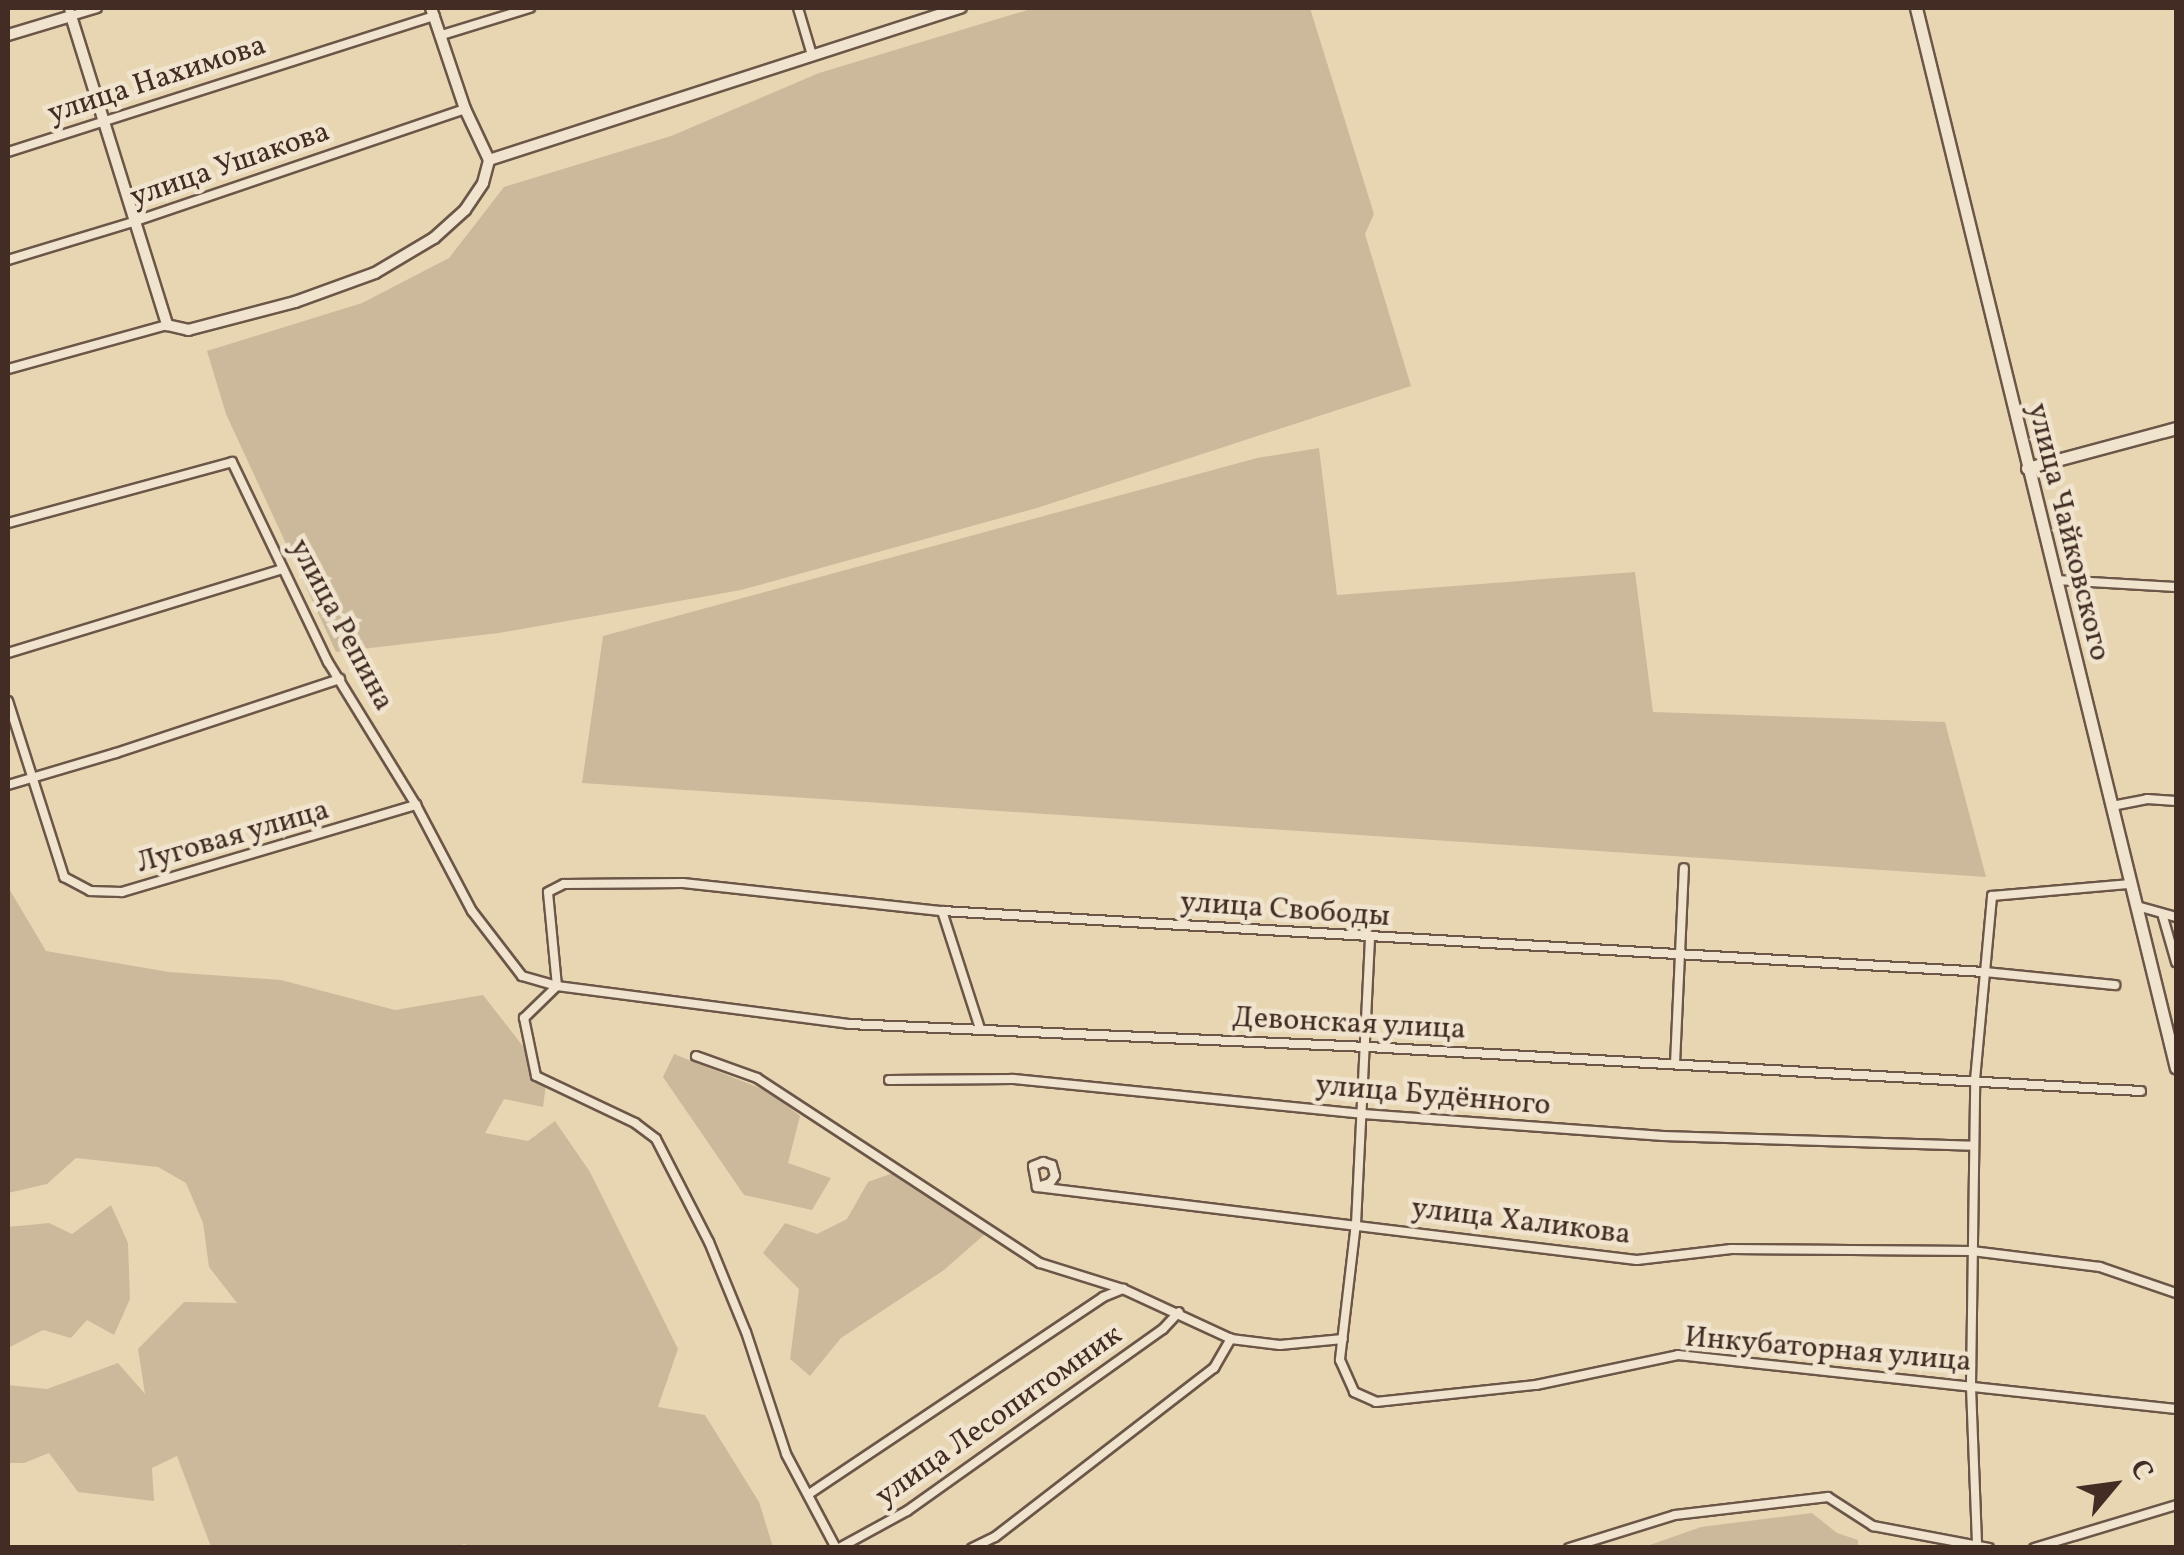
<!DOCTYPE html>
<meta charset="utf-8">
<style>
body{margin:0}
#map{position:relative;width:2184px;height:1555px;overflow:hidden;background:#e8d6b3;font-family:Vollkorn,serif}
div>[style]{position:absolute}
.green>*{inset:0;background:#ccb99b}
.roads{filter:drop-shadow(2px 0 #6c5648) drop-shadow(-2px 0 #6c5648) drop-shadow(0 2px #6c5648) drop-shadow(0 -2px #6c5648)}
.minor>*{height:8px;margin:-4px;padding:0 4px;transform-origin:4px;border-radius:4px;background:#f0e4ce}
.tertiary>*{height:10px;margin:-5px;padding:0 5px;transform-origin:5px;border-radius:5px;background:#f0e4ce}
.secondary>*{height:11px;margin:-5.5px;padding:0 5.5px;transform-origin:5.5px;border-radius:5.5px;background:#f0e4ce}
span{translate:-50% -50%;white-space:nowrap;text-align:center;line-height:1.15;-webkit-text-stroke:9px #f0e4ce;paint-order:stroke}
.street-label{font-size:30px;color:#422c24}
.frame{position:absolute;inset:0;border:10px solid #422c24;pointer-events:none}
.north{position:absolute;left:2064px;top:1435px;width:100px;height:100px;-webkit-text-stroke:8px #f0e4ce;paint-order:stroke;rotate:61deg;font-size:28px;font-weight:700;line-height:40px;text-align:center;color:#422c24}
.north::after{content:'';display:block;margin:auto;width:35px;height:45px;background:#422c24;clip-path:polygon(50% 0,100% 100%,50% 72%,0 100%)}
</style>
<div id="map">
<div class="green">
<i style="clip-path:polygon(1034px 8px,1310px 8px,1374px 214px,1365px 234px,1411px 386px,1037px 508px,741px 590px,499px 633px,336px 652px,226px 414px,207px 351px,362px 303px,449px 258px,504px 187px,671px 136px,819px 73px)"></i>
<i style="clip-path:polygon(1319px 448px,1337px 595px,1635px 572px,1653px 712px,1945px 722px,1986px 877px,582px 783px,603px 636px,1257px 458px)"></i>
<i style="clip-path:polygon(8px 887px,46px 951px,169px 972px,281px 980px,395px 1010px,483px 995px,547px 1077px,543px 1107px,504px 1099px,485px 1133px,528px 1141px,555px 1121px,590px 1172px,678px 1349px,658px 1407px,705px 1415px,759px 1502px,773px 1547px,468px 1548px,465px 1544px,450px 1548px,211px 1547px,177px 1456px,152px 1468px,154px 1501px,78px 1492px,49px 1453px,24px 1463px,8px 1463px,8px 1385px,47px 1389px,118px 1363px,145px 1394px,138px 1349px,184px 1302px,237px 1303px,209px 1267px,203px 1223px,186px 1183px,158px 1167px,76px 1158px,47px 1184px,8px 1193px)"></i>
<i style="clip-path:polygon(674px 1054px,770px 1092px,800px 1116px,788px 1163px,831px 1178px,812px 1210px,744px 1195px,663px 1077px)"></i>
<i style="clip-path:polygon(893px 1173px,985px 1234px,944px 1270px,841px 1338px,810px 1376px,790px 1359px,799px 1289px,763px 1253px,785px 1223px,817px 1234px,847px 1219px,868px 1182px)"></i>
<i style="clip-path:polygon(111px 1205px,128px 1243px,130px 1299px,114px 1335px,87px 1320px,71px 1338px,43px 1330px,8px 1348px,8px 1227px,49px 1223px,72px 1234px)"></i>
<i style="clip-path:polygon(1812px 1513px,1837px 1533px,1858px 1540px,1858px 1547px,1644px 1547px,1701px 1527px)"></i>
</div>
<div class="roads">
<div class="minor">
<i style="left:69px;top:8px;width:8px;rotate:76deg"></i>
<i style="left:71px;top:16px;width:27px;rotate:-17deg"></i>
<i style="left:798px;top:8px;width:49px;rotate:73.4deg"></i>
<i style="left:442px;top:35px;width:92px;rotate:-17.1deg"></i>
<i style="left:8px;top:152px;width:448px;rotate:-17.7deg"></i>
<i style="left:8px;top:260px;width:131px;rotate:-16.9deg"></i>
<i style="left:133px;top:222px;width:351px;rotate:-18.8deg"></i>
<i style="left:8px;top:369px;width:165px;rotate:-15.5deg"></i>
<i style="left:8px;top:523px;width:232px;rotate:-15.2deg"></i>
<i style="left:232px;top:462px;width:222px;rotate:64.4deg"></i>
<i style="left:328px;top:662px;width:168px;rotate:58.4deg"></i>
<i style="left:416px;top:805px;width:120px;rotate:62.2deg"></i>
<i style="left:472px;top:911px;width:82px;rotate:52.4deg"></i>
<i style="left:522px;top:976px;width:36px;rotate:16deg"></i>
<i style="left:557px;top:986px;width:294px;rotate:7.4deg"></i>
<i style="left:849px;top:1024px;width:520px;rotate:2.54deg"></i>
<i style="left:1368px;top:1047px;width:774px;rotate:3.26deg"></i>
<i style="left:2056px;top:580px;width:120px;rotate:3.3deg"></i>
<i style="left:8px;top:653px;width:287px;rotate:-17deg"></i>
<i style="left:8px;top:701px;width:185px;rotate:72.3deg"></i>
<i style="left:64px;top:877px;width:30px;rotate:28deg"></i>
<i style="left:90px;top:891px;width:32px;rotate:2deg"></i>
<i style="left:122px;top:892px;width:307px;rotate:-16.5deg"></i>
<i style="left:8px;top:785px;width:113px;rotate:-16.5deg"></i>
<i style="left:116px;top:753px;width:236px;rotate:-18.3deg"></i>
<i style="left:2112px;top:806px;width:36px;rotate:-11deg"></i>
<i style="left:2147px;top:799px;width:29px;rotate:4deg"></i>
<i style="left:2137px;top:906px;width:41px;rotate:15.8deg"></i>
<i style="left:942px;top:911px;width:124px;rotate:72.1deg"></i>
<i style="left:2163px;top:917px;width:47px;rotate:73.9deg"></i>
<i style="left:1370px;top:938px;width:285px;rotate:92.8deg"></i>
<i style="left:1356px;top:1223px;width:138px;rotate:96.7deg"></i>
<i style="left:1340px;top:1360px;width:35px;rotate:66deg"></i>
<i style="left:1354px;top:1392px;width:24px;rotate:24deg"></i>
<i style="left:1376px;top:1402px;width:161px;rotate:-6.1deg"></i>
<i style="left:1536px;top:1385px;width:145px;rotate:-11.9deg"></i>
<i style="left:1678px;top:1355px;width:501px;rotate:6.19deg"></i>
<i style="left:557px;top:986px;width:94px;rotate:-95.5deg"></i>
<i style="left:548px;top:892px;width:18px;rotate:-27deg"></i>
<i style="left:564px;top:884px;width:119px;rotate:-0.5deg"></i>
<i style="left:683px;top:883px;width:261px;rotate:6.2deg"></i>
<i style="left:942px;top:911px;width:1044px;rotate:3.35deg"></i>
<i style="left:1984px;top:972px;width:132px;rotate:5.7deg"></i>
<i style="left:557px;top:986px;width:46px;rotate:135.9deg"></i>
<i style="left:524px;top:1018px;width:59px;rotate:78.3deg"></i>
<i style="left:536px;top:1076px;width:110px;rotate:25.4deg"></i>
<i style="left:635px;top:1123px;width:26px;rotate:37deg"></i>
<i style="left:656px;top:1139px;width:116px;rotate:62.8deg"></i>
<i style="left:709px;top:1242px;width:97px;rotate:67.7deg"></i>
<i style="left:746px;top:1332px;width:128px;rotate:71.8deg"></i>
<i style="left:786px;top:1454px;width:106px;rotate:62deg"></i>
<i style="left:696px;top:1056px;width:65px;rotate:19.8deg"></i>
<i style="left:757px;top:1078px;width:338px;rotate:33.2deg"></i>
<i style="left:1040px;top:1263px;width:87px;rotate:17.4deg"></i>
<i style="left:1675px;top:1064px;width:196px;rotate:-87.4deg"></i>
<i style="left:889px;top:1080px;width:124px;rotate:-0.5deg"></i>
<i style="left:1013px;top:1079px;width:352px;rotate:5.7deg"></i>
<i style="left:1363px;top:1114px;width:301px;rotate:4.2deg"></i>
<i style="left:1663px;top:1136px;width:310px;rotate:1.8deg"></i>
<i style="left:1043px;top:1162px;width:9px;rotate:18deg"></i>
<i style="left:1052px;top:1165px;width:11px;rotate:75deg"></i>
<i style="left:1055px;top:1176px;width:9px;rotate:126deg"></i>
<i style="left:1050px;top:1183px;width:14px;rotate:163deg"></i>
<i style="left:1037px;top:1187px;width:21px;rotate:-101deg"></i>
<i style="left:1033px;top:1166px;width:11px;rotate:-22deg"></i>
<i style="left:1037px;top:1187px;width:604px;rotate:6.94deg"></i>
<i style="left:1637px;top:1260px;width:95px;rotate:-6.7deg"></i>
<i style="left:1731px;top:1249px;width:241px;rotate:0.5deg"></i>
<i style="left:1972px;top:1251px;width:129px;rotate:7.1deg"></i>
<i style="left:2100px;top:1267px;width:80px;rotate:18.9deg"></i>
<i style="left:809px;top:1494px;width:354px;rotate:-33.8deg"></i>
<i style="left:1103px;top:1297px;width:22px;rotate:-22deg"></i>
<i style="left:1123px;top:1289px;width:119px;rotate:24.8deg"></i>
<i style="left:1231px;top:1339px;width:49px;rotate:7deg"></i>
<i style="left:1280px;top:1345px;width:63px;rotate:-5.4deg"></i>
<i style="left:1977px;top:1543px;width:158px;rotate:-92.2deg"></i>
<i style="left:1971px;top:1385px;width:305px;rotate:-89.2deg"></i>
<i style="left:1975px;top:1080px;width:185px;rotate:-84.7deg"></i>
<i style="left:1992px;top:896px;width:139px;rotate:-5deg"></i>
<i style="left:839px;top:1548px;width:77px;rotate:-28.6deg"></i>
<i style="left:907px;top:1511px;width:314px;rotate:-35.4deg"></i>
<i style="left:1163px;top:1329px;width:23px;rotate:-47deg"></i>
<i style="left:972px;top:1548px;width:25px;rotate:-26deg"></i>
<i style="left:995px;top:1537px;width:277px;rotate:-37.7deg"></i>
<i style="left:1214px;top:1368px;width:34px;rotate:-60deg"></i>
<i style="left:1569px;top:1548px;width:111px;rotate:-17.3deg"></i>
<i style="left:1675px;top:1515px;width:154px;rotate:-6.7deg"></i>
<i style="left:1828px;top:1497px;width:54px;rotate:32.8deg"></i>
<i style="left:1873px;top:1526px;width:118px;rotate:10.7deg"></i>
<i style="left:2034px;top:1548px;width:148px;rotate:-16.8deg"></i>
</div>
<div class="tertiary">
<i style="left:431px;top:8px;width:107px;rotate:71.4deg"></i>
<i style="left:465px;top:109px;width:56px;rotate:64.8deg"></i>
<i style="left:8px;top:35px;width:66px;rotate:-16.8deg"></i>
<i style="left:71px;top:16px;width:324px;rotate:72.7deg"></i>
<i style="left:167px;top:325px;width:22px;rotate:13deg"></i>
<i style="left:188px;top:330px;width:111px;rotate:-14.7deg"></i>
<i style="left:295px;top:302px;width:85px;rotate:-19.9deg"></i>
<i style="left:375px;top:273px;width:69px;rotate:-30.7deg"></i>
<i style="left:434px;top:238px;width:42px;rotate:-42.1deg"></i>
<i style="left:465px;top:210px;width:32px;rotate:-56deg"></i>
<i style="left:483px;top:183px;width:24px;rotate:-75deg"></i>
<i style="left:489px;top:160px;width:496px;rotate:-17.9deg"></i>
</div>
<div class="secondary">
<i style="left:1916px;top:8px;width:1091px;rotate:76.22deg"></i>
<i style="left:2027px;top:468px;width:154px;rotate:-15deg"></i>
</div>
</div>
<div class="street-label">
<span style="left:157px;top:80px;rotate:-18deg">улица Нахимова</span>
<span style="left:230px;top:165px;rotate:-19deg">улица Ушакова</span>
<span style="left:2068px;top:532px;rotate:76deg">улица Чайковского</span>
<span style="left:341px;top:625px;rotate:62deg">улица Репина</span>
<span style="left:233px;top:837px;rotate:-16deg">Луговая улица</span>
<span style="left:1285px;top:910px;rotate:4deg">улица Свободы</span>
<span style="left:1349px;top:1024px;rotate:3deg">Девонская улица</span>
<span style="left:1433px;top:1096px;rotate:5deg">улица Будённого</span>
<span style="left:1521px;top:1222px;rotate:7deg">улица Халикова</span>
<span style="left:1828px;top:1350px;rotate:5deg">Инкубаторная улица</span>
<span style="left:999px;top:1416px;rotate:-35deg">улица Лесопитомник</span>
</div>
<div class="frame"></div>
<div class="north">С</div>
</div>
